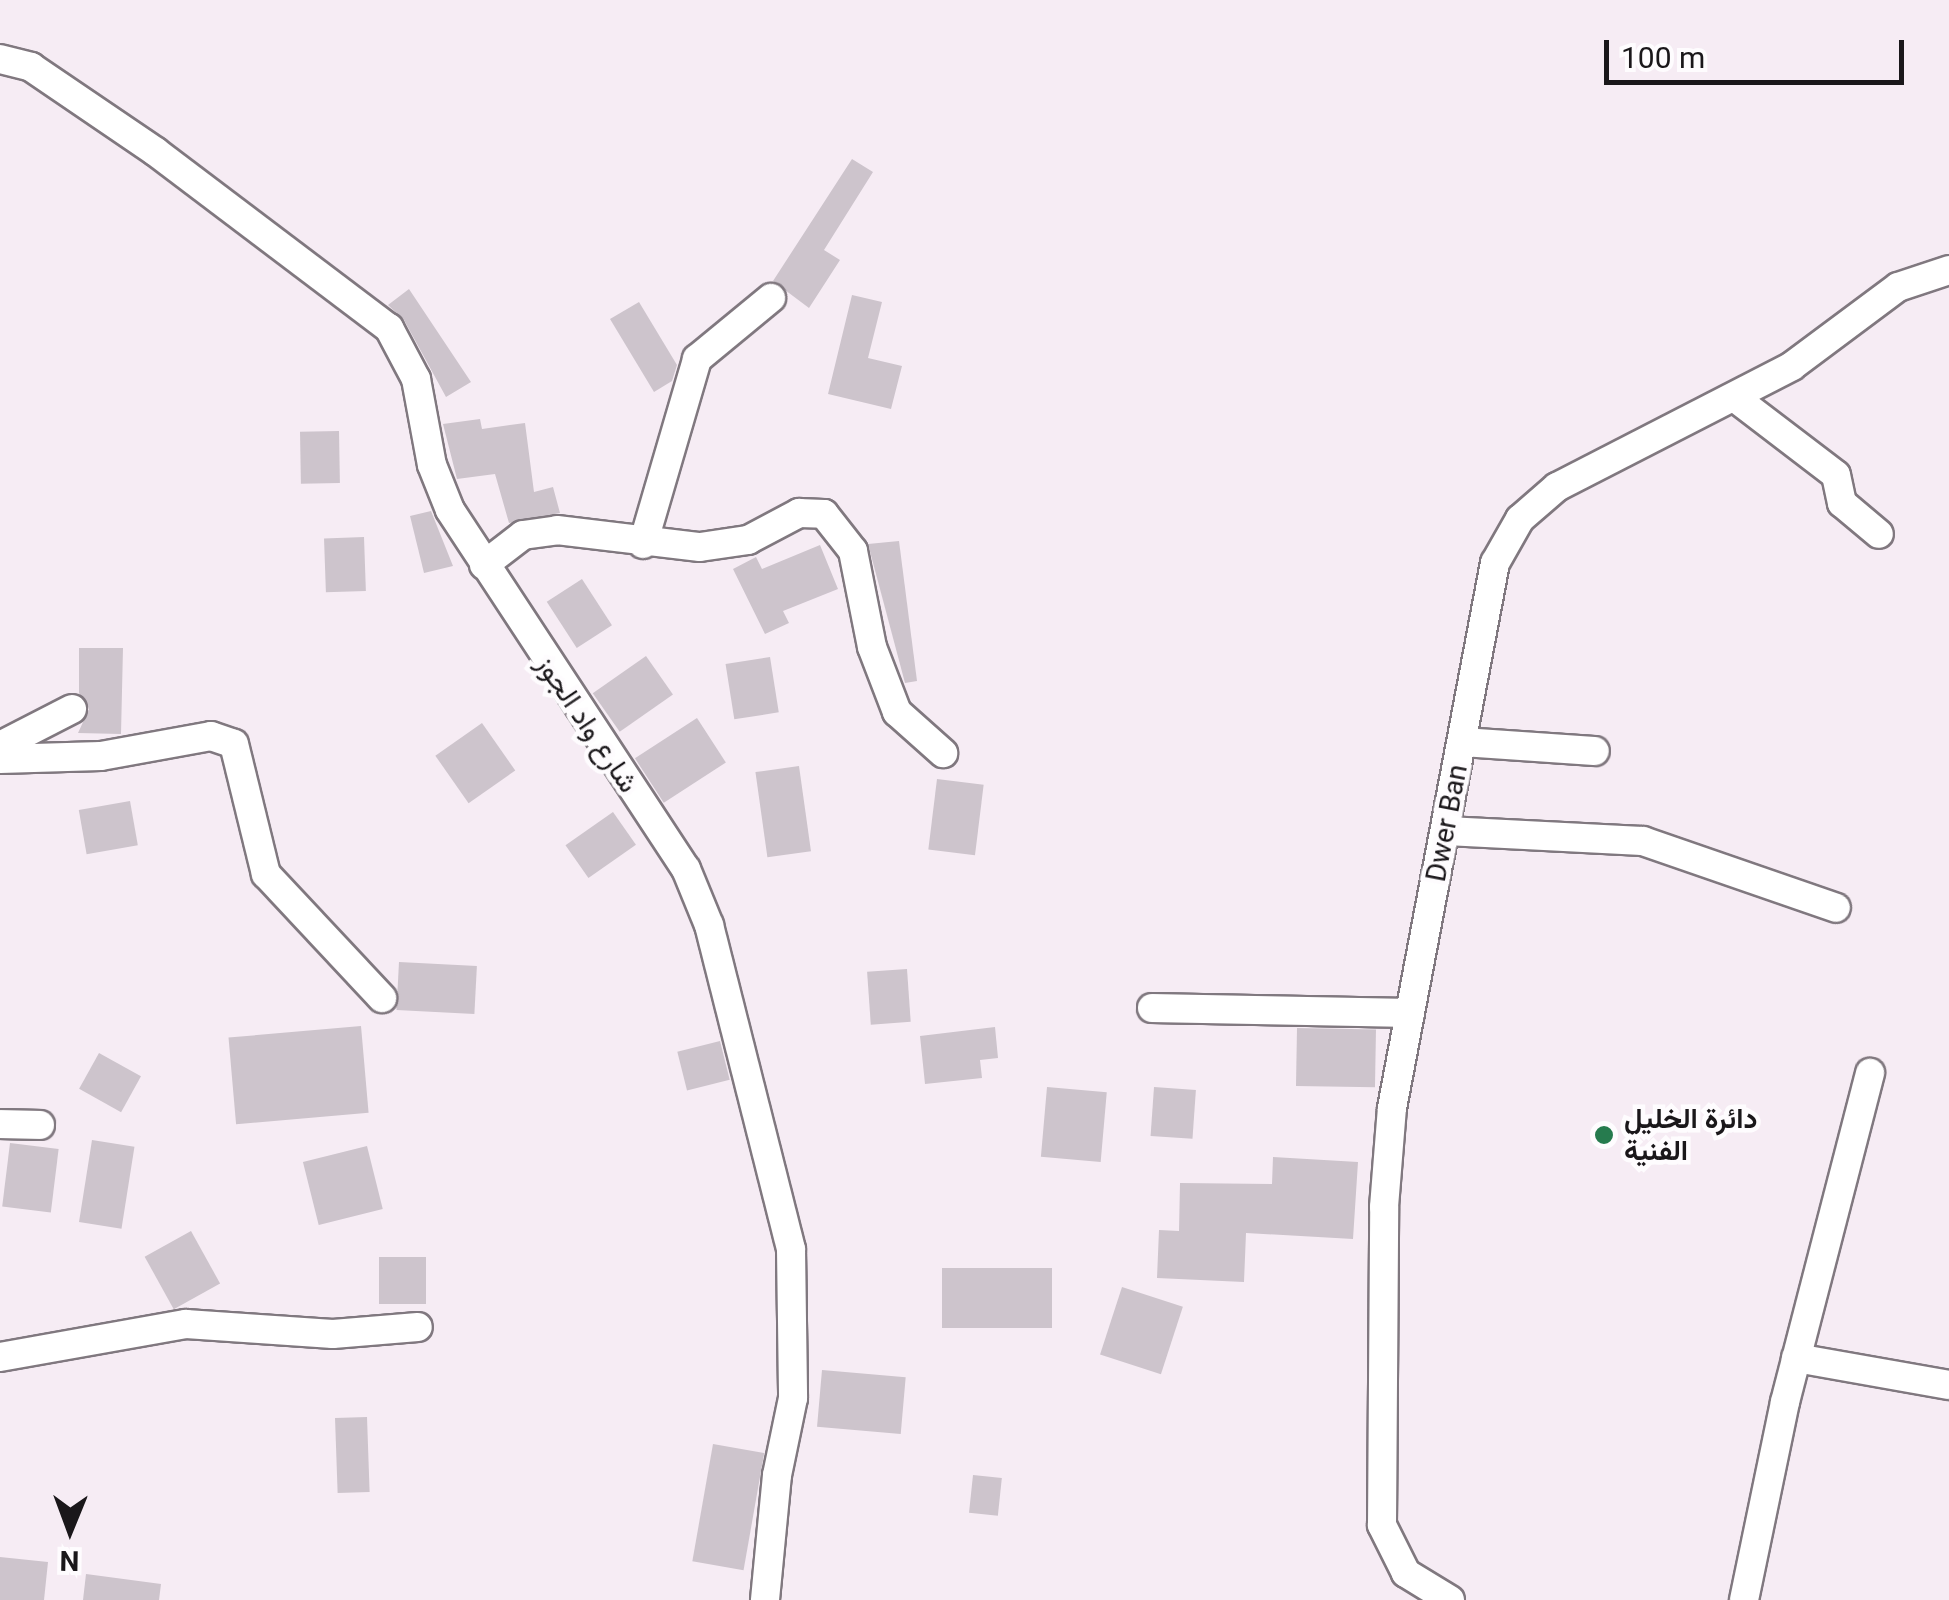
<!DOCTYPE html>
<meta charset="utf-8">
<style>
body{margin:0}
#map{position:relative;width:1949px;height:1600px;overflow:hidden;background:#f6ecf4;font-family:Roboto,Vazirmatn,sans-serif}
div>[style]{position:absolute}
.building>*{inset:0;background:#cdc4cc;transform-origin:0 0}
.roads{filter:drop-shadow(2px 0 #80787f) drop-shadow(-2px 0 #80787f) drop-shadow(0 2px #80787f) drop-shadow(0 -2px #80787f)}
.minor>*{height:28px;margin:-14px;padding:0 14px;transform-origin:14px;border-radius:14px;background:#fff}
.dots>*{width:28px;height:28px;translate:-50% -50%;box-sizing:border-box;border:5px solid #fefcfe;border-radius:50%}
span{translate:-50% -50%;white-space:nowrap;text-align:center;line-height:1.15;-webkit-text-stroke:9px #fefcfe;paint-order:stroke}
.street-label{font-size:28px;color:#1a171a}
.poi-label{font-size:28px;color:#1a171a;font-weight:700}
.left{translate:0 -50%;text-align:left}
.north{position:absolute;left:20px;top:1480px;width:100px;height:100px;-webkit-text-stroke:8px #fefcfe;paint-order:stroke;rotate:181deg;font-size:28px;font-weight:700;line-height:40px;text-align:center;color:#1a171a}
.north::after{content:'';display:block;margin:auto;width:35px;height:45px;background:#1a171a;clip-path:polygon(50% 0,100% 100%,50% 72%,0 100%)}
.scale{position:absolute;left:1604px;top:40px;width:300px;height:45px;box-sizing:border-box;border:5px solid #1a171a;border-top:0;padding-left:12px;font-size:30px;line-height:35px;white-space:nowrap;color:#1a171a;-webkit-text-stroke:8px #fefcfe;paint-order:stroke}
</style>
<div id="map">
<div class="building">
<i style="clip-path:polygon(852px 159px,873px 172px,824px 250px,840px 260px,809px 308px,773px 281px)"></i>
<i style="clip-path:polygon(409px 289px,471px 382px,446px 397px,404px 320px,388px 305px)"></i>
<i style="clip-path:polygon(852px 295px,882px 302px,868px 358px,902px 366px,891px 409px,828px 394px)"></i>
<i style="clip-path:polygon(639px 302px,677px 365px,672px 381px,654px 392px,610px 319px)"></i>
<i style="clip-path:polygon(480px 419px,482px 429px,525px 423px,534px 492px,553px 487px,560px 513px,509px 523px,495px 474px,457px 479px,443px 424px)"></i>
<i style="left:339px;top:431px;width:52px;height:39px;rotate:89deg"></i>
<i style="clip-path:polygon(431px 511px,453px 566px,424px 573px,410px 516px)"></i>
<i style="left:364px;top:537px;width:54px;height:40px;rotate:88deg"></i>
<i style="clip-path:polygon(899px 541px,917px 681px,905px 683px,868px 544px)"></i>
<i style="clip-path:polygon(820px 545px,838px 589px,783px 611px,789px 623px,765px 634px,733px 569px,756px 557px,762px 569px)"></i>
<i style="left:582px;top:579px;width:55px;height:42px;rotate:57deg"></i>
<i style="clip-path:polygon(79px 648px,123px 648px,121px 734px,78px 733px,89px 709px,79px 693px)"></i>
<i style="left:646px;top:656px;width:47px;height:65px;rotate:55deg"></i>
<i style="left:770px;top:657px;width:56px;height:45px;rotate:81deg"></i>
<i style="left:697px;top:718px;width:53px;height:74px;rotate:57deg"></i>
<i style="left:482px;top:723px;width:58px;height:57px;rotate:55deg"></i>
<i style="left:799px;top:766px;width:86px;height:44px;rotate:82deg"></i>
<i style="left:937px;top:779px;width:47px;height:71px;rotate:7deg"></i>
<i style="left:130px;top:801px;width:45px;height:52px;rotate:80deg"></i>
<i style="left:613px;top:812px;width:40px;height:58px;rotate:55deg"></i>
<i style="left:399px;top:962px;width:78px;height:48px;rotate:3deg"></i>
<i style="left:907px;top:969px;width:53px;height:40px;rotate:86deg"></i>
<i style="left:361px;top:1026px;width:87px;height:133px;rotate:85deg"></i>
<i style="clip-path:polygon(995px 1027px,998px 1058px,980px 1060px,982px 1078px,925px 1084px,920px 1036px)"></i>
<i style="left:1297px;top:1028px;width:79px;height:58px;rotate:1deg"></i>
<i style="left:720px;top:1041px;width:40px;height:44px;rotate:76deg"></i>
<i style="left:99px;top:1053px;width:48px;height:41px;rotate:29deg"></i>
<i style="left:1047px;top:1087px;width:60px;height:70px;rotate:5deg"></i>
<i style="left:1154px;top:1087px;width:42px;height:49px;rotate:4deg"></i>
<i style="left:92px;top:1140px;width:43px;height:83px;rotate:9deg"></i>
<i style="left:10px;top:1143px;width:49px;height:64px;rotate:7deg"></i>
<i style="left:367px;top:1146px;width:65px;height:66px;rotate:76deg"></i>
<i style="clip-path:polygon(1273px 1157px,1358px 1162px,1353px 1239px,1246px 1233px,1244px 1282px,1157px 1278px,1159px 1230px,1179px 1231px,1180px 1183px,1272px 1184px)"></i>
<i style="left:191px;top:1231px;width:60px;height:53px;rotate:61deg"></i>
<i style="left:379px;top:1257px;width:47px;height:47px"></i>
<i style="left:942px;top:1268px;width:110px;height:60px"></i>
<i style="left:1122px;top:1287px;width:64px;height:71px;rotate:18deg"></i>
<i style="left:822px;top:1370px;width:84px;height:57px;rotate:5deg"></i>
<i style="left:367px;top:1417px;width:75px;height:32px;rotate:88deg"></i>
<i style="left:713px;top:1444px;width:52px;height:119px;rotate:10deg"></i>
<i style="left:973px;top:1475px;width:29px;height:38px;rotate:6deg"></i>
<i style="clip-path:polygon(0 1557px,48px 1562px,44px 1600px,0 1600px)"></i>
<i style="clip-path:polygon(86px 1574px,161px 1584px,159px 1600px,83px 1600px)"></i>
</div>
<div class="roads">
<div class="minor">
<i style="left:0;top:59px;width:32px;rotate:14deg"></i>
<i style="left:31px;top:67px;width:151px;rotate:34.2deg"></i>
<i style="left:156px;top:152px;width:292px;rotate:37.1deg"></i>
<i style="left:389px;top:328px;width:58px;rotate:62.1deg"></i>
<i style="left:416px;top:379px;width:87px;rotate:79.5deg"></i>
<i style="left:432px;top:465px;width:48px;rotate:68.2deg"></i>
<i style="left:450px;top:510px;width:430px;rotate:56.7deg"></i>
<i style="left:686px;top:869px;width:61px;rotate:67.7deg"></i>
<i style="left:709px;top:925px;width:334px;rotate:75.8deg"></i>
<i style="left:791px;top:1249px;width:149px;rotate:89.2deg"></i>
<i style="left:793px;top:1398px;width:79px;rotate:101.7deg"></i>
<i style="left:777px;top:1475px;width:126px;rotate:95.5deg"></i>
<i style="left:1734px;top:397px;width:128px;rotate:37.4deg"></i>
<i style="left:1836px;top:475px;width:29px;rotate:78deg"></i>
<i style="left:1842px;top:503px;width:48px;rotate:40deg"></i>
<i style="left:643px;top:544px;width:193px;rotate:-73.7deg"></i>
<i style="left:697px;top:359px;width:96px;rotate:-39.5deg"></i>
<i style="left:484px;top:565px;width:49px;rotate:-37.6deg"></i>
<i style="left:523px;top:535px;width:34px;rotate:-8deg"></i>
<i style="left:557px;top:530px;width:144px;rotate:6.8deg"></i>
<i style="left:700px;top:547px;width:49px;rotate:-8.3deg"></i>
<i style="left:748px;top:540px;width:58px;rotate:-27.9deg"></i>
<i style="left:799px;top:513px;width:25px;rotate:2deg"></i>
<i style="left:824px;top:514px;width:47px;rotate:51.9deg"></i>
<i style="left:853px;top:551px;width:98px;rotate:78.8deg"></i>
<i style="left:872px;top:647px;width:70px;rotate:69deg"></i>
<i style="left:897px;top:712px;width:62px;rotate:41.7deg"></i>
<i style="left:1462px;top:742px;width:133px;rotate:3.9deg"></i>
<i style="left:0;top:746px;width:81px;rotate:-27.2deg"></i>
<i style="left:0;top:759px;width:101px;rotate:-1.7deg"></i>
<i style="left:101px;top:756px;width:112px;rotate:-10.3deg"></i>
<i style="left:211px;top:736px;width:24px;rotate:19deg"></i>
<i style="left:234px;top:744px;width:134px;rotate:76.2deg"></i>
<i style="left:266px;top:874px;width:170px;rotate:46.9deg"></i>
<i style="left:1446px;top:831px;width:197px;rotate:2.9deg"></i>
<i style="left:1643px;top:841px;width:204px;rotate:19.1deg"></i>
<i style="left:1152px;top:1008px;width:258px;rotate:1.1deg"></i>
<i style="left:0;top:1124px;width:40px;rotate:1.4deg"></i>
<i style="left:0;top:1357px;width:189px;rotate:-10.1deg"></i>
<i style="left:186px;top:1324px;width:147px;rotate:3.9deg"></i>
<i style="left:333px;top:1334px;width:85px;rotate:-4.7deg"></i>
<i style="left:1796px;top:1358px;width:155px;rotate:10deg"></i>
<i style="left:1450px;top:1600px;width:52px;rotate:-148.5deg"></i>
<i style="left:1406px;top:1573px;width:54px;rotate:-116.6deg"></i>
<i style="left:1382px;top:1525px;width:318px;rotate:-89.6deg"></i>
<i style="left:1384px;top:1207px;width:99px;rotate:-85.4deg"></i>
<i style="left:1392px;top:1108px;width:555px;rotate:-79.3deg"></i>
<i style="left:1495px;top:563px;width:51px;rotate:-60.4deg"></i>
<i style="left:1520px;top:519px;width:49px;rotate:-40.9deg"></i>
<i style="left:1557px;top:487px;width:264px;rotate:-27.2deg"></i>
<i style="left:1792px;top:366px;width:132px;rotate:-36.7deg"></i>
<i style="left:1898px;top:287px;width:54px;rotate:-18.4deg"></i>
<i style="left:1744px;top:1600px;width:202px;rotate:-78.3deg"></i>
<i style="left:1785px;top:1402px;width:340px;rotate:-75.5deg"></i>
</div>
</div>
<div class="dots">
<i style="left:1604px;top:1135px;background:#267b4e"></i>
</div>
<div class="street-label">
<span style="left:587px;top:724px;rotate:56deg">شارع واد الجوز</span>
<span style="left:1447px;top:823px;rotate:-79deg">Dwer Ban</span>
</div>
<div class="poi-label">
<span class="left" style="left:1624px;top:1135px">دائرة الخليل<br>الفنية</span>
</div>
<div class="north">N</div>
<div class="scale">100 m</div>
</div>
